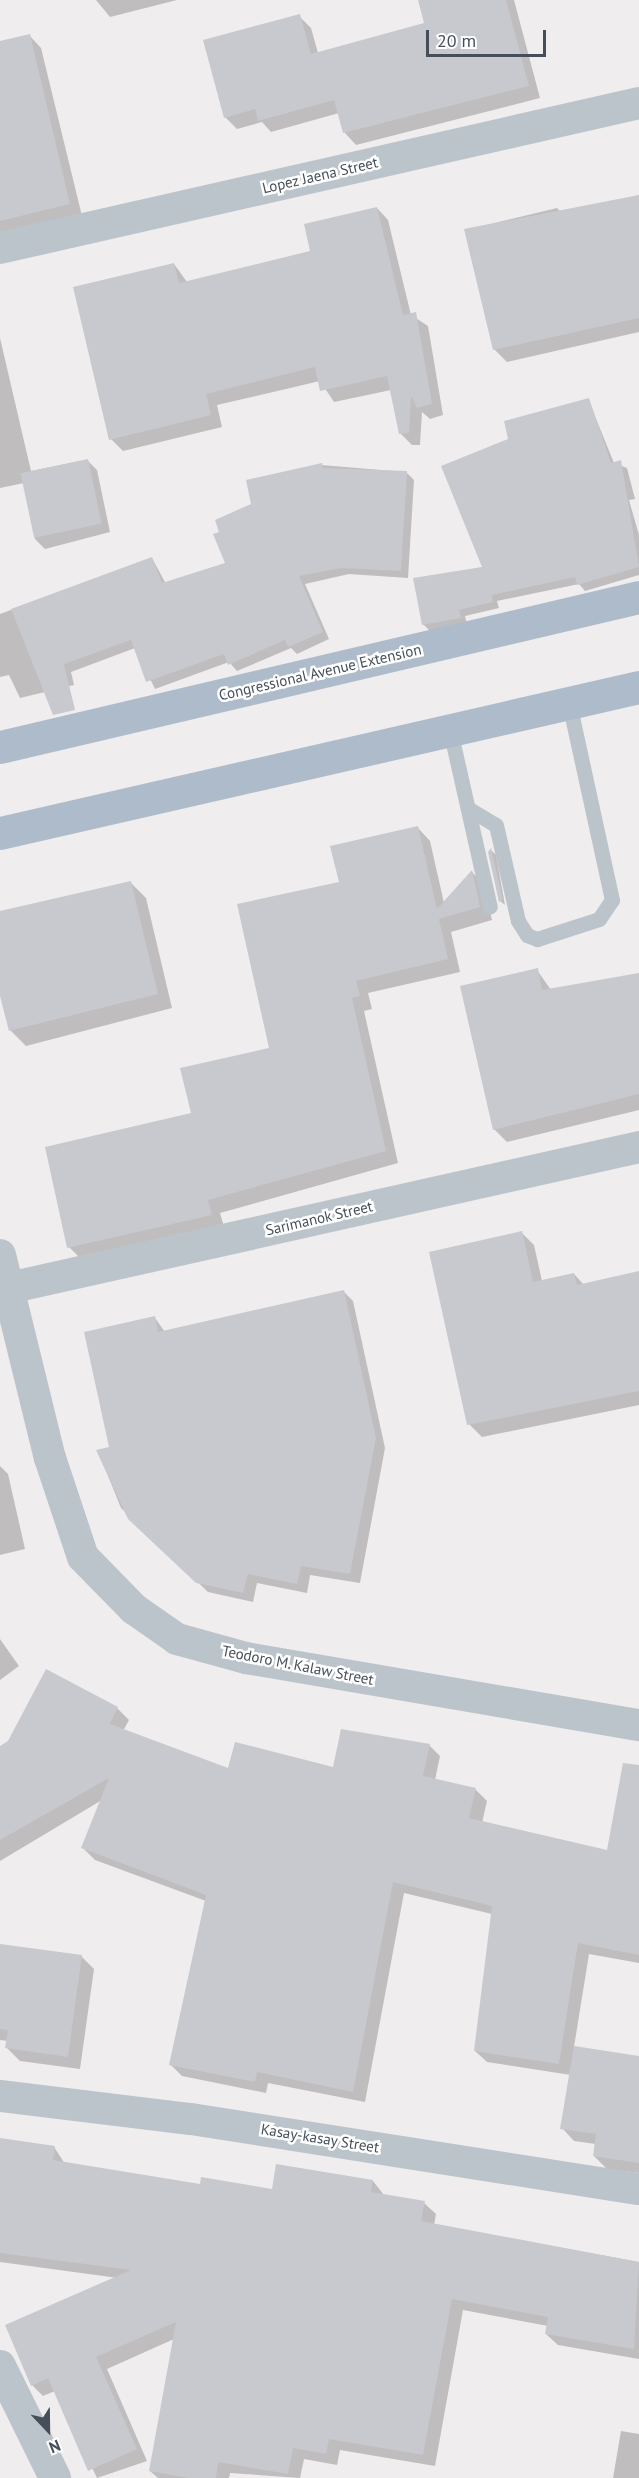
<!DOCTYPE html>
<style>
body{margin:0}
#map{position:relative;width:639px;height:2478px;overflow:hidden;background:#efeded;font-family:"PT Sans",sans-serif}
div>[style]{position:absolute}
.shadow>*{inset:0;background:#0003}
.building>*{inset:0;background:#c7c9cf;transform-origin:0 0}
.service>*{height:15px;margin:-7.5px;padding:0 7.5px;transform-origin:7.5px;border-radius:7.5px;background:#bcc4cb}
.minor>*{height:32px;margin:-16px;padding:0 16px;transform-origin:16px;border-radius:16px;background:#bcc4cb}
.primary>*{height:33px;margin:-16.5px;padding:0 16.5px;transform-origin:16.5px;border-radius:16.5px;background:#aebbca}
span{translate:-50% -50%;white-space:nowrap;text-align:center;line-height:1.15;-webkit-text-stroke:5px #fff;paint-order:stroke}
.street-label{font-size:15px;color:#464f59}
.north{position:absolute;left:18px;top:2400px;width:60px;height:60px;-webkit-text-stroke:4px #fff;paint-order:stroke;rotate:158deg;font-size:16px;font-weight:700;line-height:24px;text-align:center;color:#464f59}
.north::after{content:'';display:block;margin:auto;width:21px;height:27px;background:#464f59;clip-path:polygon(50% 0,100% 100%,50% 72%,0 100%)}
.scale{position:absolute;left:426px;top:30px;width:120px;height:27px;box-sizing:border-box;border:3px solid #464f59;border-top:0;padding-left:8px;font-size:18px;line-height:21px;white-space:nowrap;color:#464f59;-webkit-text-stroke:4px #fff;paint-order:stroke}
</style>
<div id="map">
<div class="shadow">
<i style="clip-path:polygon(96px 0,177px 0,110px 17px)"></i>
<i style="clip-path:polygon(420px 0,514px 0,540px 98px,356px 145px,345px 133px,339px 113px,271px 132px,262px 122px,237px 129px,225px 117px,299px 16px,311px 28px,318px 53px,426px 24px)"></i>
<i style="clip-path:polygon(29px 35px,41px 48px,82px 216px,0 236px,0 43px)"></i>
<i style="clip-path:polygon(639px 195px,639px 332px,507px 362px,494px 349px,466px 230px,557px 208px,563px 214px)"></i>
<i style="clip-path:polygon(377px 208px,388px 220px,411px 315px,428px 326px,443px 415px,430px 419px,422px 412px,420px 445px,412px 445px,400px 433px,391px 390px,334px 402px,320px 381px,217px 405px,222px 427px,123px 451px,111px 439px,174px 264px,187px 282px,312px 252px)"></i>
<i style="clip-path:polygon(0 338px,31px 471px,87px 460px,97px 470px,110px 532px,45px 549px,35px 539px,24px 483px,0 488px)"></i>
<i style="clip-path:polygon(588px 399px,614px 463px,627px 468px,635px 499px,629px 500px,639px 535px,639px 575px,585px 591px,579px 584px,497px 601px,499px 608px,465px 616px,467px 625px,430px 631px,423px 624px,484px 568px,510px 440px)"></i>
<i style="clip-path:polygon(321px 465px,406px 472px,414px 480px,408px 578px,349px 574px,305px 584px,329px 639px,297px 654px,291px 648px,237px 671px,229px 662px,155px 689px,135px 648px,71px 672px,74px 685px,20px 698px,9px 675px,0 677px,0 614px,152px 558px,166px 584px,227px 564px,253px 505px)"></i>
<i style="clip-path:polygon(418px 828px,430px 841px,444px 903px,472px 872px,484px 885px,492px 920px,451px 932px,460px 972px,368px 993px,372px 1009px,364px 1011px,398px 1163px,220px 1213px,224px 1227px,82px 1260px,69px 1247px,193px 1114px,270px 1049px,340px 883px)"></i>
<i style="clip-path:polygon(491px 850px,496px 855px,505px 905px,500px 901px)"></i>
<i style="clip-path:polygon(131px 883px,146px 898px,172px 1008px,26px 1046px,11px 1031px,0 990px,0 912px)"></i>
<i style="clip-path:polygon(537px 970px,551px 990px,639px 978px,639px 1110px,507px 1142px,494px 1129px)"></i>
<i style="clip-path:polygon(521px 1232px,534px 1245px,542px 1281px,574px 1274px,584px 1285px,639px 1273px,639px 1405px,482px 1437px,469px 1424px)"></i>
<i style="clip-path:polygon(343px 1291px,353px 1301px,385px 1448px,360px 1583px,310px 1575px,307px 1593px,257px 1583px,253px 1602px,208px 1592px,121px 1508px,98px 1451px,110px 1448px,155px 1318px,165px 1332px)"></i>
<i style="clip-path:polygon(0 1466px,8px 1474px,25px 1549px,0 1555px)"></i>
<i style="clip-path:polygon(0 1639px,19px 1666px,0 1680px)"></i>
<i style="clip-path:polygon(46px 1671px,118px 1709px,129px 1720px,123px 1731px,229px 1770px,334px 1769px,429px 1745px,440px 1756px,435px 1780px,476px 1790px,487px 1801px,482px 1823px,608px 1851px,639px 1818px,639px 1963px,589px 1954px,574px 2047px,639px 2058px,639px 2173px,607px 2169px,594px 2156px,596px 2144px,574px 2141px,562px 2128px,571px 2075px,487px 2062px,475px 2051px,492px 1914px,404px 1893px,365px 2102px,268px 2083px,266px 2093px,182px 2076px,171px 2065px,206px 1901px,95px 1860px,83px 1848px,102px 1800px,0 1861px,0 1747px,9px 1742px)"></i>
<i style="clip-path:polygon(0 1945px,81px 1956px,94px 1969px,80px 2069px,20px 2061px,7px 2048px,8px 2041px,0 2040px)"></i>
<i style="clip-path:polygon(0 2140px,54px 2147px,65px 2164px,201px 2186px,273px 2191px,373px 2181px,384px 2195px,424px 2203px,436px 2214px,434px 2225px,639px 2262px,639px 2359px,558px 2345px,546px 2334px,548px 2326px,463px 2310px,435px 2466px,340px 2450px,337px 2465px,304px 2459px,300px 2478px,230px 2473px,229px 2478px,158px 2478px,150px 2471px,174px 2339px,107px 2369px,147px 2461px,97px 2478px,55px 2391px,43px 2396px,32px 2385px,118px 2278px,0 2262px)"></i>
<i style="clip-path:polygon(621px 2431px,639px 2434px,639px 2478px,613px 2478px)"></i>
</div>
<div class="building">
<i style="clip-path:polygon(418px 0,506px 0,529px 86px,343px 133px,334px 100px,258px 121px,255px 109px,224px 118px,203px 40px,300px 14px,311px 54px,424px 23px)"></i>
<i style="clip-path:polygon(30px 34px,70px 204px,0 221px,0 41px)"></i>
<i style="clip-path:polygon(639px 195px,639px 318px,493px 350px,464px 229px)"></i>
<i style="clip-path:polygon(377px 207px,403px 315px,416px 312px,432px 404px,417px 408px,411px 396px,409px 433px,399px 434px,387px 376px,320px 391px,315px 367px,206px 394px,211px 415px,109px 440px,73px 287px,174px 263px,179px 283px,310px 251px,304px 224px)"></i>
<i style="clip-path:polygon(589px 398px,611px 463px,621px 460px,639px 567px,577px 585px,575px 577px,492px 595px,493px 602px,459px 610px,461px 618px,422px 625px,413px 578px,482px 567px,441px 466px,508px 439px,504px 421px)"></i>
<i style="left:88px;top:459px;width:66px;height:69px;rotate:78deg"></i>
<i style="clip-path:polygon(322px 463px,323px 468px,407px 471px,401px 571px,341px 568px,299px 576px,323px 632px,288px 647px,285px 640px,228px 665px,224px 654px,146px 682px,131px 640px,64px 664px,75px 710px,53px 715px,11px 609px,152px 557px,162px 583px,225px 563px,213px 534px,219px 532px,215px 520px,251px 504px,246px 480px)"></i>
<i style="clip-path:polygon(418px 826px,437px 909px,472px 870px,480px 907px,439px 919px,448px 959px,356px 981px,360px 996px,352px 998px,386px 1151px,208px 1200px,212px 1215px,67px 1248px,45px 1147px,191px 1113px,180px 1068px,269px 1048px,237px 904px,339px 882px,330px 846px)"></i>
<i style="clip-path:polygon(491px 848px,503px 900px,499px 902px,488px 852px)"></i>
<i style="clip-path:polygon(131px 881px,158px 994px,9px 1031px,0 996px,0 911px)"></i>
<i style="clip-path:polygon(538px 968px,542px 990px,639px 973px,639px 1094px,493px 1130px,460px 986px)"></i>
<i style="clip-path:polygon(522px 1231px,533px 1282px,574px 1273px,577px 1285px,639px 1271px,639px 1391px,467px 1425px,429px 1252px)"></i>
<i style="clip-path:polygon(344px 1290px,376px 1438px,350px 1574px,301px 1566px,297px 1584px,248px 1574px,243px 1593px,196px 1583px,128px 1519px,96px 1450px,109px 1447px,84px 1332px,155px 1316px,158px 1332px)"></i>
<i style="clip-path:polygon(46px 1669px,118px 1707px,110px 1724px,228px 1768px,235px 1742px,333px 1767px,341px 1729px,430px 1744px,423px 1776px,476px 1788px,469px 1818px,607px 1850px,623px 1763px,639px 1765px,639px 1955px,578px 1943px,559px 2064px,474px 2051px,492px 1906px,393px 1882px,353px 2092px,257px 2072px,255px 2082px,169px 2065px,206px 1895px,81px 1848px,109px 1778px,0 1840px,0 1746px,8px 1741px)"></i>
<i style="clip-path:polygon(0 1944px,82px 1955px,68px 2057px,5px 2048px,8px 2030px,0 2029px)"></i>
<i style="clip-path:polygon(574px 2046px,639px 2056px,639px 2163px,593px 2156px,596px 2134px,560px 2129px)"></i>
<i style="clip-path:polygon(0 2138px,55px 2146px,53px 2160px,200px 2184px,201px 2177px,272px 2189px,276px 2164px,373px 2180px,371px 2192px,425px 2201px,421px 2221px,639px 2262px,634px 2349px,545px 2334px,548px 2317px,452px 2299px,423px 2455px,329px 2439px,326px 2454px,293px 2448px,288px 2474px,218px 2462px,216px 2478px,189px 2478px,149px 2471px,176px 2322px,96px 2357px,137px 2449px,88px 2471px,48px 2378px,31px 2386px,5px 2325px,131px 2270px,0 2253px)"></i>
</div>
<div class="service">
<i style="left:450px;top:730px;width:181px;rotate:77.3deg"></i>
<i style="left:469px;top:809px;width:31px;rotate:31deg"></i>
<i style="left:496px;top:825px;width:98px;rotate:77.1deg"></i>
<i style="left:518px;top:921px;width:17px;rotate:57deg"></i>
<i style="left:527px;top:935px;width:11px;rotate:22deg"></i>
<i style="left:537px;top:939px;width:65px;rotate:-17.9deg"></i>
<i style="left:599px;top:919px;width:23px;rotate:-56deg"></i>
<i style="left:612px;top:900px;width:202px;rotate:-102.3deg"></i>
</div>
<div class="minor">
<i style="left:0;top:248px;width:655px;rotate:-12.78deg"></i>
<i style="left:0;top:1255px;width:209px;rotate:76.2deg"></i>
<i style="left:50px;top:1458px;width:104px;rotate:71.6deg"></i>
<i style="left:83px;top:1557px;width:73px;rotate:45.6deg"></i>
<i style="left:134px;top:1609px;width:52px;rotate:34.9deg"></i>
<i style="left:177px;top:1639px;width:72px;rotate:15.4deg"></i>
<i style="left:246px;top:1658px;width:399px;rotate:9.7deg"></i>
<i style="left:0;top:1290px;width:655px;rotate:-12.61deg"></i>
<i style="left:0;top:2096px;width:192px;rotate:6.9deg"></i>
<i style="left:191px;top:2119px;width:453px;rotate:8.9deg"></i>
<i style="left:0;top:2366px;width:125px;rotate:63.8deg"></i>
</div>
<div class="primary">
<i style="left:0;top:747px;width:656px;rotate:-13.21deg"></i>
<i style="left:0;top:833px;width:655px;rotate:-12.87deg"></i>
</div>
<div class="street-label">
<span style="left:320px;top:175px;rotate:-13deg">Lopez Jaena Street</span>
<span style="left:320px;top:672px;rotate:-13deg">Congressional Avenue Extension</span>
<span style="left:319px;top:1218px;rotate:-13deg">Sarimanok Street</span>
<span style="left:298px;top:1665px;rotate:11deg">Teodoro M. Kalaw Street</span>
<span style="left:320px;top:2138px;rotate:9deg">Kasay-kasay Street</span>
</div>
<div class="north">N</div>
<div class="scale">20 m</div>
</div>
